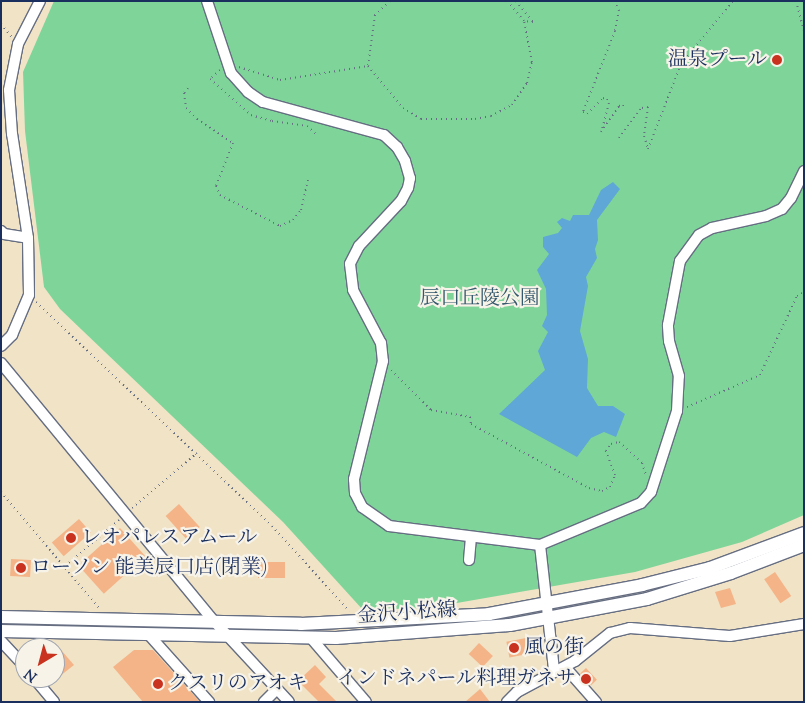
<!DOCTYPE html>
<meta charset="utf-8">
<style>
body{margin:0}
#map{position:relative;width:805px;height:703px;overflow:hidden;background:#f1e3c6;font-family:"Sorts Mill Goudy","Noto Serif JP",serif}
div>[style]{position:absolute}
.green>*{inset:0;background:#7fd599}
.water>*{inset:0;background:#5fa7d6}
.building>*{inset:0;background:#f4b488;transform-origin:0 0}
.path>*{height:2px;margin-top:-1px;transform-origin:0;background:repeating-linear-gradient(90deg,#666e82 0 1px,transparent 0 5px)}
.roads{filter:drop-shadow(1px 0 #666e82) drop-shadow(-1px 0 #666e82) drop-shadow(0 1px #666e82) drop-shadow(0 -1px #666e82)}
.minor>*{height:10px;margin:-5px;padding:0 5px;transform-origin:5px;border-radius:5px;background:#fff}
.major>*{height:12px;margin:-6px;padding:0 6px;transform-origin:6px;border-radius:6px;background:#fff}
.dots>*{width:14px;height:14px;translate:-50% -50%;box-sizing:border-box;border:2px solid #f7f3e8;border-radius:50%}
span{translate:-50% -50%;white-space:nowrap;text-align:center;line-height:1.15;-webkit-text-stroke:4.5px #f7f3e8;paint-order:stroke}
.poi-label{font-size:20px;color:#1b2f5e}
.right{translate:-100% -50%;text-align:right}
.left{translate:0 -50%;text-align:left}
.park-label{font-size:20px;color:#34586d}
.street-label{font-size:20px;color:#1b2f5e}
.frame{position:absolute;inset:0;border:2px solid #1b2f5e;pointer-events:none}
.north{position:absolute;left:15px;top:638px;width:50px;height:50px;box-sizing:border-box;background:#f7f3e8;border:1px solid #9fa5b1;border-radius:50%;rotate:217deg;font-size:14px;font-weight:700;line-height:20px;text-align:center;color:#1b2f5e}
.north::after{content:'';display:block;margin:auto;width:18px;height:22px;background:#c8321e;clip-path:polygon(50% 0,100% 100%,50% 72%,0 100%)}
</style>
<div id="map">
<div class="green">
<i style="clip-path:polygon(54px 1px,804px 1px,804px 515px,742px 542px,635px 572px,428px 608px,363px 610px,283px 522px,60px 309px,44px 287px,25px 131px,23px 72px)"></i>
</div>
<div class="water">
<i style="clip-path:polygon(613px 182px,620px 189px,597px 220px,598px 240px,595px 249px,597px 258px,586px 277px,588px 286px,580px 331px,588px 359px,587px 388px,598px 406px,613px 406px,625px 414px,616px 437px,604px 432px,591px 438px,577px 457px,499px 414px,545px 370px,538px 351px,548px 332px,542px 326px,547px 315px,546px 289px,537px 270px,549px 254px,543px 247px,543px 237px,558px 233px,562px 228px,557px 222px,562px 218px,570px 221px,573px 215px,589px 215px,601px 190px)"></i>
</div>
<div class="building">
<i style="left:179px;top:504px;width:31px;height:18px;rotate:48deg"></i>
<i style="left:79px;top:519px;width:18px;height:36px;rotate:49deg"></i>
<i style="left:120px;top:528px;width:38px;height:56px;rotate:48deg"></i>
<i style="left:11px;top:559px;width:20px;height:17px;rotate:3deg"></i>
<i style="left:258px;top:562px;width:27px;height:16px"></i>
<i style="left:775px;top:572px;width:29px;height:13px;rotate:56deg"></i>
<i style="clip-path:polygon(730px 588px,736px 604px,721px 608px,715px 592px)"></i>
<i style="left:526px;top:638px;width:16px;height:20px;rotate:79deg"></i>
<i style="clip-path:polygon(55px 643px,74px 665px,55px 680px)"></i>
<i style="left:479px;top:643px;width:19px;height:15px;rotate:43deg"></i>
<i style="clip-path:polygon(134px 650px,153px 650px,200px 702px,143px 702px,113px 667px)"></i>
<i style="clip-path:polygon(315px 665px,326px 677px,319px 684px,337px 702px,319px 702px,298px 681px)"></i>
<i style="left:586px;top:668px;width:16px;height:8px;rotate:47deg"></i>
<i style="clip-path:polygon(480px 689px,490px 702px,465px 702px)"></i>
</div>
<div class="path">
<i style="left:390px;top:1px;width:21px;rotate:137deg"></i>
<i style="left:375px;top:15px;width:51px;rotate:97.8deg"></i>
<i style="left:368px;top:66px;width:55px;rotate:50.2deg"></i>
<i style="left:403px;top:108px;width:21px;rotate:31deg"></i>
<i style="left:421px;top:119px;width:54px"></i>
<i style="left:475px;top:119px;width:16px;rotate:-11deg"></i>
<i style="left:491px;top:116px;width:24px;rotate:-28deg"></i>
<i style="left:512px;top:105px;width:27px;rotate:-56deg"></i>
<i style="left:527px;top:83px;width:22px;rotate:-77deg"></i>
<i style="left:532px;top:62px;width:42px;rotate:-101deg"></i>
<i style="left:524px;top:21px;width:26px;rotate:-130deg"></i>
<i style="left:516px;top:1px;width:27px;rotate:51deg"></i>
<i style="left:533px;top:22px;width:9px;rotate:-174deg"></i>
<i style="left:614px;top:1px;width:10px;rotate:61deg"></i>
<i style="left:619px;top:10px;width:21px;rotate:101deg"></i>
<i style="left:615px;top:31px;width:87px;rotate:111.6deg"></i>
<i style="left:583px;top:112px;width:4px;rotate:27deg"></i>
<i style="left:587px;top:114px;width:23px;rotate:-45deg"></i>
<i style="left:603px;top:98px;width:4px;rotate:14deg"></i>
<i style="left:607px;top:99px;width:4px;rotate:63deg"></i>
<i style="left:609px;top:103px;width:30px;rotate:105deg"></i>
<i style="left:601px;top:132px;width:32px;rotate:-55deg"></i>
<i style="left:619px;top:106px;width:4px;rotate:-14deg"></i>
<i style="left:623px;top:105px;width:4px;rotate:63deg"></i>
<i style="left:796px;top:1px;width:31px;rotate:75deg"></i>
<i style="left:1px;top:24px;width:17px;rotate:50deg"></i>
<i style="left:239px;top:67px;width:43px;rotate:17.6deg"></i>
<i style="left:280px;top:80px;width:89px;rotate:-9deg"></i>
<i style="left:220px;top:70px;width:13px;rotate:138deg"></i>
<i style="left:210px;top:79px;width:55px;rotate:41.3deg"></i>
<i style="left:251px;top:115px;width:22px;rotate:16deg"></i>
<i style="left:272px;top:121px;width:35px;rotate:8deg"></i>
<i style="left:307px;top:126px;width:13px;rotate:42deg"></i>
<i style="left:188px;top:88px;width:6px;rotate:129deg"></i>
<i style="left:184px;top:93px;width:15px;rotate:82deg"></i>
<i style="left:186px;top:108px;width:16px;rotate:45deg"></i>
<i style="left:197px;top:119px;width:43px;rotate:33.7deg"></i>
<i style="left:233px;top:143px;width:46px;rotate:111.6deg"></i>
<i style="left:216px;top:186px;width:10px;rotate:66deg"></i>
<i style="left:220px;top:195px;width:68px;rotate:27.3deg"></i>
<i style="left:280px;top:226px;width:14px;rotate:-25deg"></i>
<i style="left:293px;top:220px;width:13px;rotate:-51deg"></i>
<i style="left:301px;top:210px;width:31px;rotate:-77deg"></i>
<i style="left:619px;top:138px;width:38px;rotate:-53deg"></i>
<i style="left:642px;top:108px;width:6px;rotate:-9deg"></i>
<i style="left:648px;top:107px;width:29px;rotate:98deg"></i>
<i style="left:644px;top:136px;width:14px;rotate:73deg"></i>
<i style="left:648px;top:149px;width:91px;rotate:-68.8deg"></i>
<i style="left:681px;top:64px;width:82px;rotate:-50.5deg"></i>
<i style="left:36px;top:302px;width:325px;rotate:43.5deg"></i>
<i style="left:272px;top:526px;width:115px;rotate:47.8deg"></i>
<i style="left:391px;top:370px;width:57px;rotate:45deg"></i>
<i style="left:431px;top:410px;width:40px;rotate:10deg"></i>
<i style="left:470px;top:417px;width:7px;rotate:82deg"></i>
<i style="left:471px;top:424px;width:134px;rotate:28.5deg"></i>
<i style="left:589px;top:488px;width:13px;rotate:13deg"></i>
<i style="left:602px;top:491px;width:9px;rotate:-27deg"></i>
<i style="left:610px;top:487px;width:13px;rotate:-67deg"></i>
<i style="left:615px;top:475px;width:26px;rotate:-111deg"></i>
<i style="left:606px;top:451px;width:9px;rotate:-54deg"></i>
<i style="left:611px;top:444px;width:8px;rotate:-14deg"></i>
<i style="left:619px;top:442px;width:31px;rotate:42deg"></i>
<i style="left:642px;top:463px;width:13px;rotate:72deg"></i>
<i style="left:687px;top:407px;width:80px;rotate:-23.7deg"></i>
<i style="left:760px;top:375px;width:87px;rotate:-64.9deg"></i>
<i style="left:797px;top:296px;width:8px;rotate:-30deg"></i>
<i style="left:1px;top:492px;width:153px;rotate:49.8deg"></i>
<i style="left:132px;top:508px;width:85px;rotate:-40.2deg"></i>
<i style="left:65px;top:566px;width:71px;rotate:-40.4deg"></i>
</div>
<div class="roads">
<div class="minor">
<i style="left:207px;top:1px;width:76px;rotate:71.6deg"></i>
<i style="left:231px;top:73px;width:25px;rotate:48deg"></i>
<i style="left:248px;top:92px;width:18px;rotate:34deg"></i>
<i style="left:263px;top:102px;width:125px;rotate:15.3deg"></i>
<i style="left:384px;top:135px;width:18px;rotate:43deg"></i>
<i style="left:397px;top:147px;width:16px;rotate:60deg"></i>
<i style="left:405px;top:161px;width:18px;rotate:74deg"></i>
<i style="left:410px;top:178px;width:10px;rotate:101deg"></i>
<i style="left:408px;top:188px;width:15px;rotate:118deg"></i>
<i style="left:401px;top:201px;width:62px;rotate:133deg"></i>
<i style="left:359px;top:246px;width:20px;rotate:117deg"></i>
<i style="left:350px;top:264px;width:26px;rotate:83deg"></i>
<i style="left:353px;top:290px;width:60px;rotate:62.2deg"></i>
<i style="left:381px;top:343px;width:18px;rotate:84deg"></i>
<i style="left:383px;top:361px;width:122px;rotate:103.8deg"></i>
<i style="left:354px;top:479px;width:14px;rotate:86deg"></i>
<i style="left:355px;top:493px;width:16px;rotate:63deg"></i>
<i style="left:362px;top:507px;width:33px;rotate:35deg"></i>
<i style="left:389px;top:526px;width:152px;rotate:7.2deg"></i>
<i style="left:540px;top:545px;width:109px;rotate:-22.6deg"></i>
<i style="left:641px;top:503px;width:15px;rotate:-48deg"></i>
<i style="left:651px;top:492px;width:85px;rotate:-72.2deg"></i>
<i style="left:677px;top:411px;width:35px;rotate:-87deg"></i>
<i style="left:679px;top:376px;width:36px;rotate:-106deg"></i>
<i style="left:669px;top:341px;width:16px;rotate:-94deg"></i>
<i style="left:668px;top:325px;width:65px;rotate:-79.4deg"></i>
<i style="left:680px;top:261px;width:32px;rotate:-54deg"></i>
<i style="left:699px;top:235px;width:15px;rotate:-28deg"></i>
<i style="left:712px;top:228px;width:55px;rotate:-12.5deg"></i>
<i style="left:766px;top:216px;width:17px;rotate:-24deg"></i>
<i style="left:782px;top:209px;width:14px;rotate:-51deg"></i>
<i style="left:791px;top:198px;width:30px;rotate:-64deg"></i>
<i style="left:1px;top:231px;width:4px;rotate:45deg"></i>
<i style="left:4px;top:234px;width:24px;rotate:9deg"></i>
<i style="left:1px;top:346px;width:16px;rotate:-45deg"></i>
<i style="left:12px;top:335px;width:43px;rotate:-67deg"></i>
<i style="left:29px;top:295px;width:57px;rotate:-91deg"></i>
<i style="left:28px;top:238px;width:105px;rotate:-98.7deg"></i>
<i style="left:12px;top:134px;width:44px;rotate:-93.9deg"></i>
<i style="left:9px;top:90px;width:47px;rotate:-78.9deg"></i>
<i style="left:18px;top:44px;width:48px;rotate:-62.9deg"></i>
<i style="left:1px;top:363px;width:335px;rotate:50.5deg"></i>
<i style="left:214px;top:621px;width:110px;rotate:47.2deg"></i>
<i style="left:540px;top:545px;width:126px;rotate:83.6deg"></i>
<i style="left:469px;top:560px;width:22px;rotate:-85deg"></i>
<i style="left:150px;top:636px;width:89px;rotate:48.2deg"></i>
<i style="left:311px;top:638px;width:84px;rotate:49.3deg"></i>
<i style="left:1px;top:641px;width:35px;rotate:47deg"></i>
<i style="left:565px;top:667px;width:47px;rotate:48.5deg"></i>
<i style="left:34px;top:678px;width:31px;rotate:50deg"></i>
<i style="left:264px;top:702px;width:18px;rotate:-45deg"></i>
<i style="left:507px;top:702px;width:14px;rotate:-45deg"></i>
<i style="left:517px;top:692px;width:66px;rotate:-28.1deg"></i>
<i style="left:575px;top:661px;width:45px;rotate:-38.7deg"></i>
<i style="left:610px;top:633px;width:21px;rotate:-14deg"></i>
<i style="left:630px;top:628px;width:100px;rotate:4.6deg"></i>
<i style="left:730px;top:636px;width:75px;rotate:-9.2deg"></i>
</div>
<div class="major">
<i style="left:1px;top:617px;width:300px;rotate:1.3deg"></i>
<i style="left:301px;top:624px;width:188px;rotate:-3deg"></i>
<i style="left:489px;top:614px;width:156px;rotate:-10.7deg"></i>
<i style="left:642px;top:585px;width:70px;rotate:-14deg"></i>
<i style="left:710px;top:568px;width:100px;rotate:-20.4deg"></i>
<i style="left:1px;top:631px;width:335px;rotate:1.2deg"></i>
<i style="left:336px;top:638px;width:174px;rotate:-4.3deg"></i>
<i style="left:510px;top:625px;width:139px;rotate:-10.7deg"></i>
<i style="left:647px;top:599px;width:88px;rotate:-17.2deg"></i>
<i style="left:731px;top:573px;width:78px;rotate:-21deg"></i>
</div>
</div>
<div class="dots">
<i style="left:777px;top:60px;background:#c8321e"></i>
<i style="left:71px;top:538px;background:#c8321e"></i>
<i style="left:21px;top:568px;background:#c8321e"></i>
<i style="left:514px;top:648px;background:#c8321e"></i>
<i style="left:586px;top:679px;background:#c8321e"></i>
<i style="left:158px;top:684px;background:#c8321e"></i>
</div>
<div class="poi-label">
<span class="right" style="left:767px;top:60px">温泉プール</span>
<span class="left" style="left:81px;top:538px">レオパレスアムール</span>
<span class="left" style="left:31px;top:568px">ローソン 能美辰口店(閉業)</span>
<span class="left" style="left:524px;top:648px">風の街</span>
<span class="right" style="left:576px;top:679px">インドネパール料理ガネサ</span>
<span class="left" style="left:168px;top:684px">クスリのアオキ</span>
</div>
<div class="park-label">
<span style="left:480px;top:299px">辰口丘陵公園</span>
</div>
<div class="street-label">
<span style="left:407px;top:614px;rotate:-4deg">金沢小松線</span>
</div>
<div class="frame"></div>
<div class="north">N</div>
</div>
